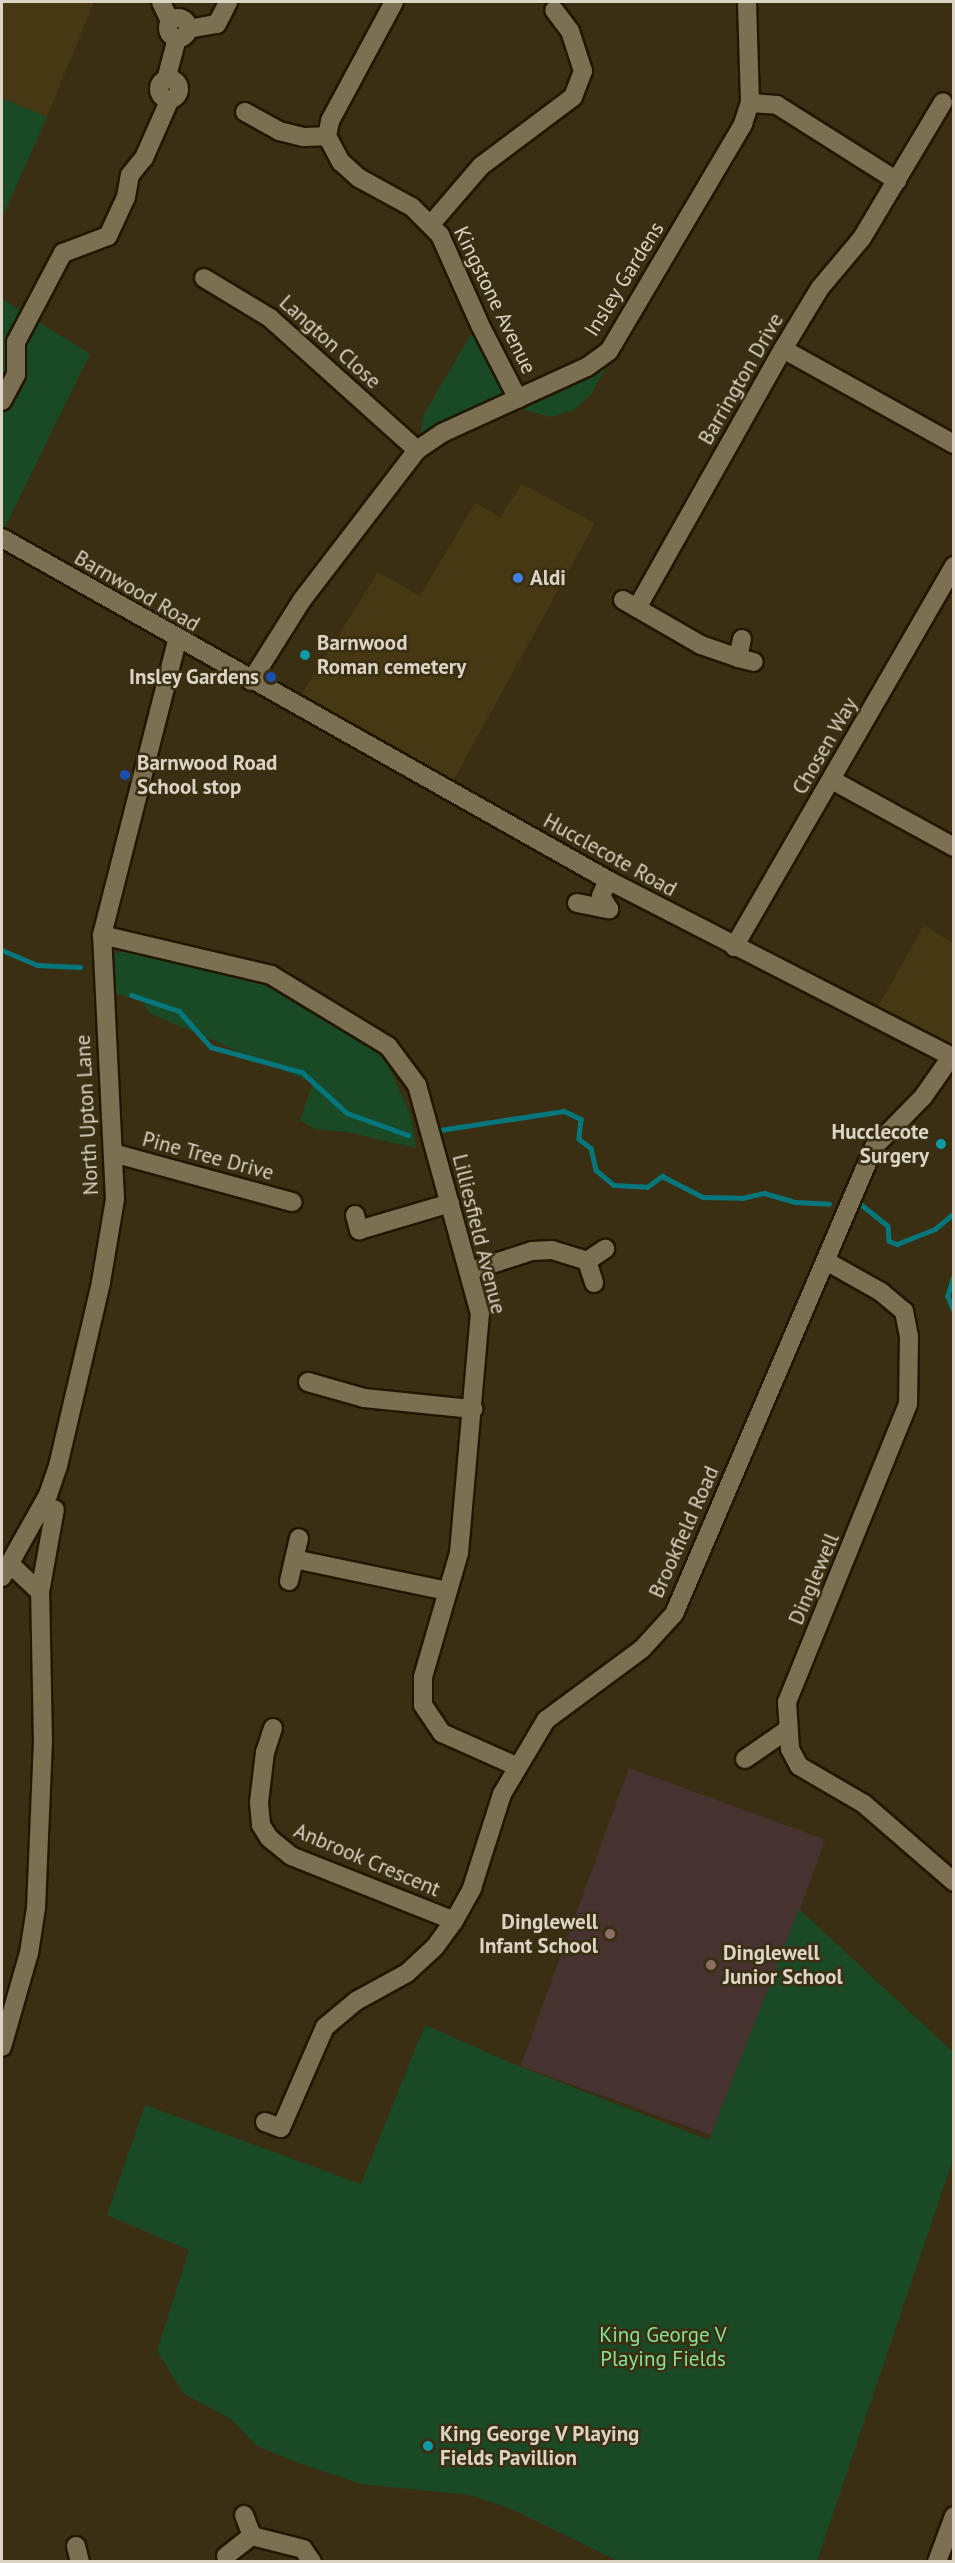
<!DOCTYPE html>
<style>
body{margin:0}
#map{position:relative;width:955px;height:2563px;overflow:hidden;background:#3a2f12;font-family:"PT Sans",sans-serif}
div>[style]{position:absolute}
.built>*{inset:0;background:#453813}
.education>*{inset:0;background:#46322f;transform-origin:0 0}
.green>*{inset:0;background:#1a4926}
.stream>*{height:4.5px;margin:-2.25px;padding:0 2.25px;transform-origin:2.25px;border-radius:2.25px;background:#05777c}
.roads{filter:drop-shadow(2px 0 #211700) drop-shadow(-2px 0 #211700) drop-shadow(0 2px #211700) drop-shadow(0 -2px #211700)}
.street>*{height:18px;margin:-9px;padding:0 9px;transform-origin:9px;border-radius:9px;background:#7c7052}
.street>.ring{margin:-9px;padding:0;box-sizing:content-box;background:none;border:18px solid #7c7052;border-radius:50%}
.secondary>*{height:18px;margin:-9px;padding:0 9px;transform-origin:9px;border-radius:9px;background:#7c7052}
.dots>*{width:16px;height:16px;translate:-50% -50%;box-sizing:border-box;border:3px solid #3a2f12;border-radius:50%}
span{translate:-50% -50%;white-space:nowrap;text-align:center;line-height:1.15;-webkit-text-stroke:5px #3a2f12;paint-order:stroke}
.street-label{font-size:21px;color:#dcd5c5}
.poi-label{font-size:21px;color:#dcd5c5;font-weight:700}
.left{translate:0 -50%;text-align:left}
.right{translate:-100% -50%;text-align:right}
.park-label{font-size:21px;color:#85e498}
.frame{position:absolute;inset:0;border:3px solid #dcd5c5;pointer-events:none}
</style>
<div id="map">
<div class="built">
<i style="clip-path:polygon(2px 2px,94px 2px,47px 117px,2px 98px)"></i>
<i style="clip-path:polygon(522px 484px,595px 523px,452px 783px,302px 694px,378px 572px,420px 596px,475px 503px,500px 517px)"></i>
<i style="clip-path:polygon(924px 925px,953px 943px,953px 1049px,878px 1007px)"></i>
</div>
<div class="education">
<i style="left:629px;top:1768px;width:209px;height:317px;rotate:20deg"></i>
</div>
<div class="green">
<i style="clip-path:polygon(2px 98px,47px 117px,2px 218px)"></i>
<i style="clip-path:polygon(2px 299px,90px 354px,4px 529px,2px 527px)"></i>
<i style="clip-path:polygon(480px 319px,517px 402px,609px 351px,605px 369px,591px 394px,574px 410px,550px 417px,509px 405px,417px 450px,424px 414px)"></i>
<i style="clip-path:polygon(140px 948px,263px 980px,382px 1052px,411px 1116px,416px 1148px,347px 1132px,314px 1129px,300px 1120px,313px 1083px,149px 1013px,143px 1002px,107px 990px,107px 955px)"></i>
<i style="clip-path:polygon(799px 1909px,954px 2053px,953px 2159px,817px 2561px,618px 2561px,514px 2510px,470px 2495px,361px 2484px,288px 2459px,256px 2445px,231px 2419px,184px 2394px,157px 2351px,189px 2250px,107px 2215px,145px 2105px,361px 2184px,425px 2025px,511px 2063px,709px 2140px)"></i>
</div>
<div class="stream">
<i style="left:2px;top:950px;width:38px;rotate:23deg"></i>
<i style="left:37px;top:965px;width:43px;rotate:2.7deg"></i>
<i style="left:131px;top:995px;width:51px;rotate:18.4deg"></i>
<i style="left:179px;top:1011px;width:48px;rotate:48.4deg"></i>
<i style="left:211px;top:1047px;width:94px;rotate:15.4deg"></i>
<i style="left:302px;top:1072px;width:61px;rotate:42.3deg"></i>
<i style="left:347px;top:1113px;width:65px;rotate:19.8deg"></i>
<i style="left:440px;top:1130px;width:125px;rotate:-8.7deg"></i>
<i style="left:564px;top:1111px;width:19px;rotate:25deg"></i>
<i style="left:581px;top:1119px;width:20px;rotate:96deg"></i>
<i style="left:579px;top:1139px;width:15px;rotate:37deg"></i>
<i style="left:591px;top:1148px;width:23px;rotate:77deg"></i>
<i style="left:596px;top:1170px;width:23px;rotate:40deg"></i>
<i style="left:614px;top:1185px;width:33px;rotate:3deg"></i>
<i style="left:647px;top:1187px;width:19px;rotate:-36deg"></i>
<i style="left:662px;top:1176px;width:46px;rotate:27.1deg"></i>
<i style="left:703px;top:1197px;width:39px;rotate:1deg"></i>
<i style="left:742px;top:1198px;width:23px;rotate:-13deg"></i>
<i style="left:764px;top:1193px;width:33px;rotate:16deg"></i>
<i style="left:796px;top:1202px;width:33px;rotate:3deg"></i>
<i style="left:862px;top:1205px;width:33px;rotate:39deg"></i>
<i style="left:888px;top:1226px;width:15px;rotate:86deg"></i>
<i style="left:889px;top:1241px;width:9px;rotate:21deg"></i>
<i style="left:897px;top:1244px;width:41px;rotate:-21.5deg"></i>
<i style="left:935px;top:1229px;width:25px;rotate:-40deg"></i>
<i style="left:954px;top:1276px;width:21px;rotate:107deg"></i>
<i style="left:948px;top:1296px;width:16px;rotate:68deg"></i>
</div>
<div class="roads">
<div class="street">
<i style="left:161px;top:2px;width:21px;rotate:65deg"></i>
<i style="left:394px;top:2px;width:135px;rotate:118.3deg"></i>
<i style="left:330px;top:121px;width:15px;rotate:101deg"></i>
<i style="left:327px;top:136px;width:30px;rotate:62deg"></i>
<i style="left:341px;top:162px;width:24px;rotate:42deg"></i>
<i style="left:359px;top:178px;width:60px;rotate:28.7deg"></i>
<i style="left:412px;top:207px;width:40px;rotate:45deg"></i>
<i style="left:440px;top:235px;width:98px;rotate:66deg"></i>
<i style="left:480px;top:325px;width:83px;rotate:62.8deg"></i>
<i class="ring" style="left:168px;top:18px;width:2px;height:2px"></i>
<i style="left:188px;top:29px;width:29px;rotate:-10deg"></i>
<i style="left:217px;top:24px;width:25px;rotate:-63deg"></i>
<i class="ring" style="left:159px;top:79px;width:2px;height:2px"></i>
<i style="left:166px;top:80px;width:43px;rotate:-75.3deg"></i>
<i style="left:750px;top:103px;width:27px;rotate:4deg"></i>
<i style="left:777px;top:105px;width:142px;rotate:32.3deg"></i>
<i style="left:245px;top:112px;width:39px;rotate:29deg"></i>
<i style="left:279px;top:131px;width:25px;rotate:14deg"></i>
<i style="left:303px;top:137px;width:24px;rotate:-2deg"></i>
<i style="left:432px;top:223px;width:75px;rotate:-49.3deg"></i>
<i style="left:481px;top:166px;width:115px;rotate:-36.9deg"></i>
<i style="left:573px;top:97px;width:28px;rotate:-69deg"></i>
<i style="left:583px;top:71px;width:42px;rotate:-108deg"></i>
<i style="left:570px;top:31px;width:26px;rotate:-127deg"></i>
<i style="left:204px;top:278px;width:77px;rotate:31.2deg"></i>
<i style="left:270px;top:318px;width:198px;rotate:41.9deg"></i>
<i style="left:783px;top:349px;width:196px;rotate:29.1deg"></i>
<i style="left:2px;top:401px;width:30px;rotate:-62deg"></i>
<i style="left:16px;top:375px;width:33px;rotate:-90deg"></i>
<i style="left:16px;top:342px;width:101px;rotate:-62.2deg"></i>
<i style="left:63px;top:253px;width:48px;rotate:-20.7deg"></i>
<i style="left:108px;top:236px;width:43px;rotate:-65.2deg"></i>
<i style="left:126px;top:197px;width:22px;rotate:-80deg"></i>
<i style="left:130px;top:175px;width:22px;rotate:-51deg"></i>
<i style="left:144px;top:158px;width:64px;rotate:-66.2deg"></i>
<i style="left:623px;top:600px;width:90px;rotate:30deg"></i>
<i style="left:701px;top:645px;width:39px;rotate:19deg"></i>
<i style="left:637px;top:608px;width:297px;rotate:-60.6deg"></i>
<i style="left:783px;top:349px;width:71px;rotate:-58.8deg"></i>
<i style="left:820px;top:288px;width:65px;rotate:-50deg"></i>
<i style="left:862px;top:238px;width:158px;rotate:-59.2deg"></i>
<i style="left:742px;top:639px;width:19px;rotate:102deg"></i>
<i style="left:738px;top:658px;width:16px;rotate:14deg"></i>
<i style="left:251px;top:681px;width:96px;rotate:-57.8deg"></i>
<i style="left:302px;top:600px;width:189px;rotate:-52.5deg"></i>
<i style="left:417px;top:450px;width:30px;rotate:-34deg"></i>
<i style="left:442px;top:433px;width:159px;rotate:-24.5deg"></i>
<i style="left:587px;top:367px;width:27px;rotate:-36deg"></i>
<i style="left:609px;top:351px;width:264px;rotate:-59.4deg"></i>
<i style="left:743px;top:124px;width:22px;rotate:-72deg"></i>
<i style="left:750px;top:103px;width:101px;rotate:-91.7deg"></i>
<i style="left:832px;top:780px;width:139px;rotate:28.8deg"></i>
<i style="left:577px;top:903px;width:33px;rotate:11deg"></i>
<i style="left:609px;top:909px;width:15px;rotate:-122deg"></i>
<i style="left:601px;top:896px;width:17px;rotate:-66deg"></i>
<i style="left:102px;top:935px;width:174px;rotate:13.3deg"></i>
<i style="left:271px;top:975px;width:137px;rotate:31.3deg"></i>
<i style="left:388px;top:1046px;width:49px;rotate:53.4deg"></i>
<i style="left:417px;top:1085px;width:237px;rotate:74.6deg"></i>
<i style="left:480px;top:1313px;width:241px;rotate:95deg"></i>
<i style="left:459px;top:1553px;width:129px;rotate:106.2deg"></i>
<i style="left:423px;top:1677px;width:28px;rotate:90deg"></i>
<i style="left:423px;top:1705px;width:34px;rotate:56deg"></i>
<i style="left:442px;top:1733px;width:81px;rotate:24deg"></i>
<i style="left:734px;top:947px;width:440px;rotate:-60deg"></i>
<i style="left:113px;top:1153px;width:186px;rotate:15.3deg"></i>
<i style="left:355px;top:1215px;width:16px;rotate:75deg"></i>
<i style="left:359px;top:1230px;width:95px;rotate:-16.5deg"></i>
<i style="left:587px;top:1261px;width:23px;rotate:72deg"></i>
<i style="left:826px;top:1261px;width:63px;rotate:29.4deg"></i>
<i style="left:881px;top:1292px;width:30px;rotate:40deg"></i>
<i style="left:904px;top:1311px;width:25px;rotate:79deg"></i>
<i style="left:909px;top:1336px;width:68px;rotate:90.8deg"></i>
<i style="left:908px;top:1404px;width:322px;rotate:112.1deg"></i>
<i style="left:787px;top:1702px;width:47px;rotate:86.3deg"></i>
<i style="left:790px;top:1749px;width:19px;rotate:62deg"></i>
<i style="left:799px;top:1766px;width:75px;rotate:30.3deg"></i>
<i style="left:864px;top:1804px;width:119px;rotate:40.9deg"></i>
<i style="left:470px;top:1271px;width:65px;rotate:-17.9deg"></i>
<i style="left:532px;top:1251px;width:20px;rotate:-3deg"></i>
<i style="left:552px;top:1250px;width:37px;rotate:17deg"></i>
<i style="left:587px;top:1261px;width:22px;rotate:-34deg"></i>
<i style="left:308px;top:1382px;width:58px;rotate:15.9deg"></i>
<i style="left:364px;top:1398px;width:110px;rotate:5.8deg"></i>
<i style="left:294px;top:1559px;width:156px;rotate:11.8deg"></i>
<i style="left:289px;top:1581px;width:44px;rotate:-76.9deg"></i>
<i style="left:40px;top:1592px;width:84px;rotate:-79.8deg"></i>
<i style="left:273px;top:1728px;width:25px;rotate:108deg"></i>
<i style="left:265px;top:1752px;width:50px;rotate:96.8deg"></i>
<i style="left:259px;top:1802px;width:23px;rotate:85deg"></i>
<i style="left:261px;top:1825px;width:15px;rotate:58deg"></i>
<i style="left:269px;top:1838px;width:28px;rotate:39deg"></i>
<i style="left:291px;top:1856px;width:175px;rotate:21.7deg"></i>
<i style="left:745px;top:1759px;width:51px;rotate:-34.6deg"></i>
<i style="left:2px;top:2047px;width:98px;rotate:-74deg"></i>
<i style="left:29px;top:1953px;width:46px;rotate:-81.2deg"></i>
<i style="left:36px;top:1908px;width:165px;rotate:-87.6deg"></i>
<i style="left:43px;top:1743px;width:151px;rotate:-91.1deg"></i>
<i style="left:40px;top:1592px;width:41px;rotate:-137deg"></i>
<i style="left:265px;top:2122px;width:17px;rotate:21deg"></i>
<i style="left:281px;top:2128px;width:110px;rotate:-66.5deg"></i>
<i style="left:325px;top:2027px;width:40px;rotate:-40deg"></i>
<i style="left:356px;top:2001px;width:58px;rotate:-28.8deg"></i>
<i style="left:407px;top:1973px;width:38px;rotate:-43deg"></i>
<i style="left:435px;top:1947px;width:32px;rotate:-54deg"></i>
<i style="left:454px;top:1921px;width:38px;rotate:-61deg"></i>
<i style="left:472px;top:1888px;width:99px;rotate:-72.3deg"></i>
<i style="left:502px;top:1794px;width:86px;rotate:-59.3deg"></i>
<i style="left:546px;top:1720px;width:119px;rotate:-36.5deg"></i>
<i style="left:642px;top:1649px;width:47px;rotate:-47.6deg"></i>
<i style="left:674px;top:1614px;width:508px;rotate:-66.82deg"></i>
<i style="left:874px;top:1147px;width:70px;rotate:-45.6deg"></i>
<i style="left:923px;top:1097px;width:49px;rotate:-55deg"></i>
<i style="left:244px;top:2515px;width:22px;rotate:69deg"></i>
<i style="left:76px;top:2546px;width:16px;rotate:76deg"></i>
<i style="left:226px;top:2556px;width:33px;rotate:-38deg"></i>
<i style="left:252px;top:2536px;width:53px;rotate:14.3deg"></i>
<i style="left:303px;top:2549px;width:16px;rotate:55deg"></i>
<i style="left:937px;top:2562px;width:49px;rotate:-69.7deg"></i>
</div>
<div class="secondary">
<i style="left:2px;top:538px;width:696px;rotate:29.44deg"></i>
<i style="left:608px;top:880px;width:389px;rotate:27.2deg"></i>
<i style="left:2px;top:1577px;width:94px;rotate:-60.7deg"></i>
<i style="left:48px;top:1495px;width:31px;rotate:-71deg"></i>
<i style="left:58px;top:1466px;width:189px;rotate:-76.8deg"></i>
<i style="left:101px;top:1282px;width:84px;rotate:-80.4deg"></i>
<i style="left:115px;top:1199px;width:264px;rotate:-92.8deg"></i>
<i style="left:102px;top:935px;width:304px;rotate:-75.7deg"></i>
</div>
</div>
<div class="dots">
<i style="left:518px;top:578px;background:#3f7fe0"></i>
<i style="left:305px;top:655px;background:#0f9aa8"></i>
<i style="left:271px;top:677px;background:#1a4fb4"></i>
<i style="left:125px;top:775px;background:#1a4fb4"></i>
<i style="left:941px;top:1144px;background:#0f9aa8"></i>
<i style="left:610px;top:1934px;background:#8d6e63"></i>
<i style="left:711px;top:1965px;background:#8d6e63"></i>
<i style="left:428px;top:2446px;background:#0f9aa8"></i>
</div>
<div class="street-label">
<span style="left:624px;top:279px;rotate:-58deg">Insley Gardens</span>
<span style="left:495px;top:300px;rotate:64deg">Kingstone Avenue</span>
<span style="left:330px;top:342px;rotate:42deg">Langton Close</span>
<span style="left:741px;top:379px;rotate:-60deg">Barrington Drive</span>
<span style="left:137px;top:591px;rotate:30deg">Barnwood Road</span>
<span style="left:825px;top:746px;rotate:-60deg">Chosen Way</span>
<span style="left:610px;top:855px;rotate:29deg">Hucclecote Road</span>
<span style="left:87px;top:1115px;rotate:-93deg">North Upton Lane</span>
<span style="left:208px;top:1156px;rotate:15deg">Pine Tree Drive</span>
<span style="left:479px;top:1234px;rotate:76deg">Lilliesfield Avenue</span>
<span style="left:684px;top:1532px;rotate:-66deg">Brookfield Road</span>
<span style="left:814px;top:1579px;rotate:-67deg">Dinglewell</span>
<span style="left:367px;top:1860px;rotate:23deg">Anbrook Crescent</span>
</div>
<div class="poi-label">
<span class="left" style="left:530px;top:578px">Aldi</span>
<span class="left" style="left:317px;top:655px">Barnwood<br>Roman cemetery</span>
<span class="right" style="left:259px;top:677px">Insley Gardens</span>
<span class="left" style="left:137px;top:775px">Barnwood Road<br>School stop</span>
<span class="right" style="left:929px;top:1144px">Hucclecote<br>Surgery</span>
<span class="right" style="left:598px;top:1934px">Dinglewell<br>Infant School</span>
<span class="left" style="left:723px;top:1965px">Dinglewell<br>Junior School</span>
<span class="left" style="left:440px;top:2446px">King George V Playing<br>Fields Pavillion</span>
</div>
<div class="park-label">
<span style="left:663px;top:2347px">King George V<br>Playing Fields</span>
</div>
<div class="frame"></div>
</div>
